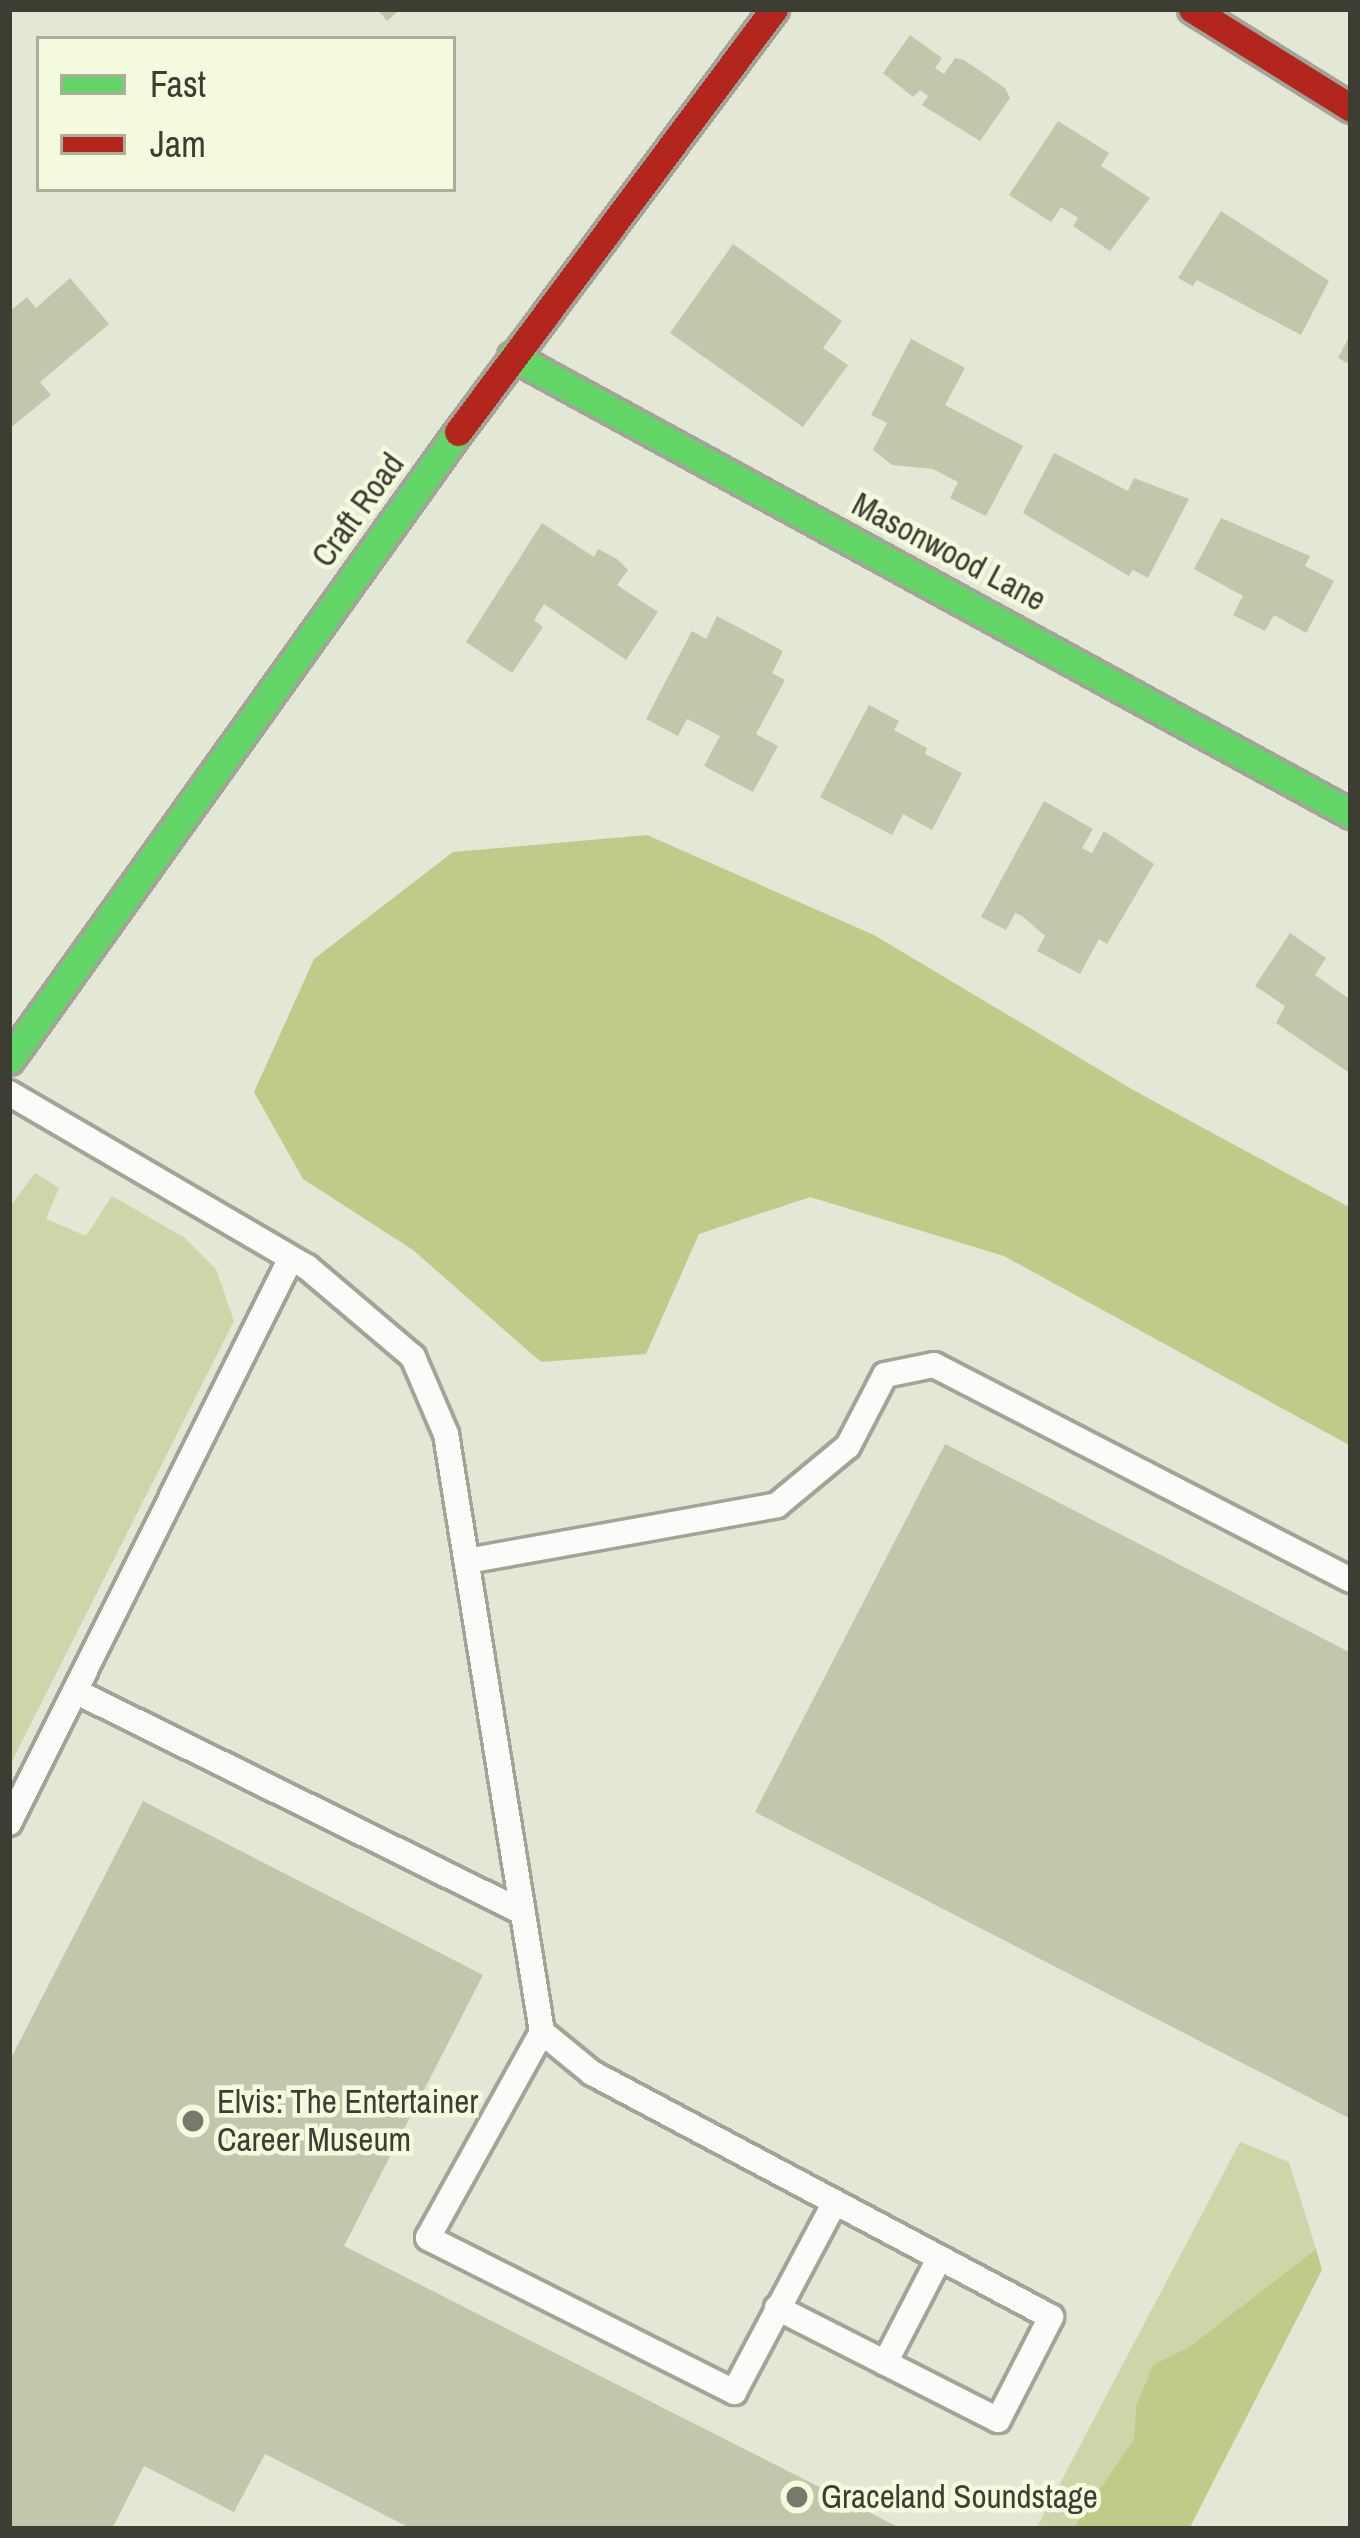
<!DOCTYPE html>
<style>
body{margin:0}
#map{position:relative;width:1360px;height:2538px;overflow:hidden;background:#e3e7d6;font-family:"Archivo Narrow",sans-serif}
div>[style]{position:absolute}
.green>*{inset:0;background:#ced5a9}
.forest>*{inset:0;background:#c0ca89}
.building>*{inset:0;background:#c1c7ab}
.roads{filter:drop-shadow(3px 0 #a2a497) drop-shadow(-3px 0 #a2a497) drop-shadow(0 3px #a2a497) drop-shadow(0 -3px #a2a497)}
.lane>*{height:24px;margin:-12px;padding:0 12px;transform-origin:12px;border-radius:12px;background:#fbfbf9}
.fast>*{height:27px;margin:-13.5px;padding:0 13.5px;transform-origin:13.5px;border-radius:13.5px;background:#63d668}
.jam>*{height:27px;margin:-13.5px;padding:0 13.5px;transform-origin:13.5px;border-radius:13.5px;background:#b3261e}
.dots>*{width:33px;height:33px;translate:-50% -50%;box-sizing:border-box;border:6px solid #f4fade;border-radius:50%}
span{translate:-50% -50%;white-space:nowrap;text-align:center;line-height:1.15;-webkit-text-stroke:9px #f4fade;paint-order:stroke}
.street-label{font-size:33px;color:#3c3e33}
.poi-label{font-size:33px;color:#3c3e33}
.left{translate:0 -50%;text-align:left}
.frame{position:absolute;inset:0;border:12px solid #3c3e33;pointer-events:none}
.legend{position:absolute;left:36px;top:36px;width:420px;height:156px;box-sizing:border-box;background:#f4fade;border:3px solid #aaaf9a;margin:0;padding:15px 21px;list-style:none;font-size:36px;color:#3c3e33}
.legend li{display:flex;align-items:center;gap:24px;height:60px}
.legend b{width:60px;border:3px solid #aaaf9a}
</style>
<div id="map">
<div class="green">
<i style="clip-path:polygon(35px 1173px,59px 1188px,46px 1219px,86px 1236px,112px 1196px,185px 1238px,216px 1269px,234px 1321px,9px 1767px,9px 1208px)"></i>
<i style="clip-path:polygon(1240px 2142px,1289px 2162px,1316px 2249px,1189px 2347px,1153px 2365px,1136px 2406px,1134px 2439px,1093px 2504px,1073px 2529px,1036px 2529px)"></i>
</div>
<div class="forest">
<i style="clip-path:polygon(647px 835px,874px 935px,1135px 1091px,1351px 1208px,1351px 1446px,1004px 1256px,810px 1197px,699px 1234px,646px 1354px,541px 1362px,413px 1250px,303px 1179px,254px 1092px,314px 959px,453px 852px)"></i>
<i style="clip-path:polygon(1316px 2249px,1322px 2270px,1189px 2529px,1073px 2529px,1134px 2439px,1136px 2406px,1153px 2365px,1189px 2347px)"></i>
</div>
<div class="building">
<i style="clip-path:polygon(377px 9px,401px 9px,387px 21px)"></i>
<i style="clip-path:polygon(910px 35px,942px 58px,935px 68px,944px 74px,955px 58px,964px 60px,1005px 88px,1010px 98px,980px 141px,922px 105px,928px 96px,920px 90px,913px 97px,883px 73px)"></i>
<i style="clip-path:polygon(1058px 121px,1109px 153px,1101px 166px,1150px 198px,1110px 251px,1073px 226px,1078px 218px,1061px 207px,1051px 222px,1009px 195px)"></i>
<i style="clip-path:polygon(1221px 211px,1329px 281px,1301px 335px,1197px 280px,1193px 286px,1178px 278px)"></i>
<i style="clip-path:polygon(733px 244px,842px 321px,823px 348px,848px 365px,803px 427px,670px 333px)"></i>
<i style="clip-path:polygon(70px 278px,109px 324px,40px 382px,51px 395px,9px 429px,9px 312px,27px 297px,36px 308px)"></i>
<i style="clip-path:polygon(1351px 333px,1351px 365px,1338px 358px)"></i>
<i style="clip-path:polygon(911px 339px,965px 368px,945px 405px,1023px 446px,986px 516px,950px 498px,958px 482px,933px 469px,892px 465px,873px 450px,887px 423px,871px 415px)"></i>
<i style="clip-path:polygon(1054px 453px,1128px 491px,1134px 478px,1189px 499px,1148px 578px,1133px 570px,1129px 576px,1023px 513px)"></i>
<i style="clip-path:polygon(1221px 518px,1310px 556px,1305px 566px,1334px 581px,1306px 633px,1274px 615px,1265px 631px,1233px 615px,1243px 596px,1194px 569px)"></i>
<i style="clip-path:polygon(542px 523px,594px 557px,598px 549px,617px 559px,628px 570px,617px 585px,658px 612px,626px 660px,544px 604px,534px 620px,543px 627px,512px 673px,466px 642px)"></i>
<i style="clip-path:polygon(717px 616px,783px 651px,772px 673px,785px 680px,756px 734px,778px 746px,753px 792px,704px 766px,720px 736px,687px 719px,678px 736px,646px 719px,692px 631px,706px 639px)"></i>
<i style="clip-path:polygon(869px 705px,899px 721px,894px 730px,927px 748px,925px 754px,962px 773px,932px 830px,903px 814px,892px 835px,820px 797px)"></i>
<i style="clip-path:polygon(1044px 801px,1093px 829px,1082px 848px,1092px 853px,1104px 831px,1154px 864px,1107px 944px,1099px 939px,1080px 974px,1037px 951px,1045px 936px,1022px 916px,1015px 913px,1006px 930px,981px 917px)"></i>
<i style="clip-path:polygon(1290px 933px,1326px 958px,1315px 975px,1351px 1000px,1351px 1074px,1276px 1023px,1285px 1006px,1255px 986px)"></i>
<i style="clip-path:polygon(945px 1444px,1351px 1653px,1349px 2118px,755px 1812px)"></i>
<i style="clip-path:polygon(143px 1801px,483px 1975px,344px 2246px,902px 2529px,412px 2529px,265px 2454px,234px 2512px,144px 2466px,112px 2529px,9px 2529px,9px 2062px)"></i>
</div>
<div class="roads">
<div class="lane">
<i style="left:9px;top:1093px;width:345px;rotate:30.3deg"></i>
<i style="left:307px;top:1267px;width:139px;rotate:40.3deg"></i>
<i style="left:413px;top:1357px;width:84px;rotate:66.8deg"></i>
<i style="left:446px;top:1434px;width:606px;rotate:80.88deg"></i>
<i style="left:542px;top:2032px;width:65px;rotate:39.4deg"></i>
<i style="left:592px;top:2073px;width:520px;rotate:27.99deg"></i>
<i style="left:1051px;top:2317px;width:116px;rotate:117.2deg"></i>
<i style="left:998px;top:2420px;width:248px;rotate:-153.1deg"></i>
<i style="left:467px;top:1561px;width:315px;rotate:-10.2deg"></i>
<i style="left:777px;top:1505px;width:92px;rotate:-39.7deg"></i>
<i style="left:848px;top:1446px;width:80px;rotate:-62.5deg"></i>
<i style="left:885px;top:1375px;width:50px;rotate:-11.5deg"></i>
<i style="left:934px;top:1365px;width:469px;rotate:27.3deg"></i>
<i style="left:75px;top:1691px;width:499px;rotate:26.3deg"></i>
<i style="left:9px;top:1823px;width:631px;rotate:-63.48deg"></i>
<i style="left:542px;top:2032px;width:235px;rotate:119deg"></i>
<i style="left:428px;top:2238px;width:343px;rotate:26.7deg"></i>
<i style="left:734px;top:2392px;width:213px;rotate:-62deg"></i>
<i style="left:885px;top:2363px;width:117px;rotate:-62.6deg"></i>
</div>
<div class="fast">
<i style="left:512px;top:356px;width:956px;rotate:28.63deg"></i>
<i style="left:9px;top:1060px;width:772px;rotate:-54.44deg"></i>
</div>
<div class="jam">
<i style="left:1192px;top:9px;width:187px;rotate:31.9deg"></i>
<i style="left:458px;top:432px;width:528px;rotate:-53.24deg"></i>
</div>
</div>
<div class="dots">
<i style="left:193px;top:2121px;background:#76796c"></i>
<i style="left:797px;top:2497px;background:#76796c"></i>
</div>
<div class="street-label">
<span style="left:358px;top:510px;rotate:-54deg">Craft Road</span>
<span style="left:949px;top:552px;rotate:28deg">Masonwood Lane</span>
</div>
<div class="poi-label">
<span class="left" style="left:217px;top:2121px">Elvis: The Entertainer<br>Career Museum</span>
<span class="left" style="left:821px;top:2497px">Graceland Soundstage</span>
</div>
<div class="frame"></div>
<ul class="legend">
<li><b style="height:15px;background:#63d668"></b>Fast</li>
<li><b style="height:15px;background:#b3261e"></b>Jam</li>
</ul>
</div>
